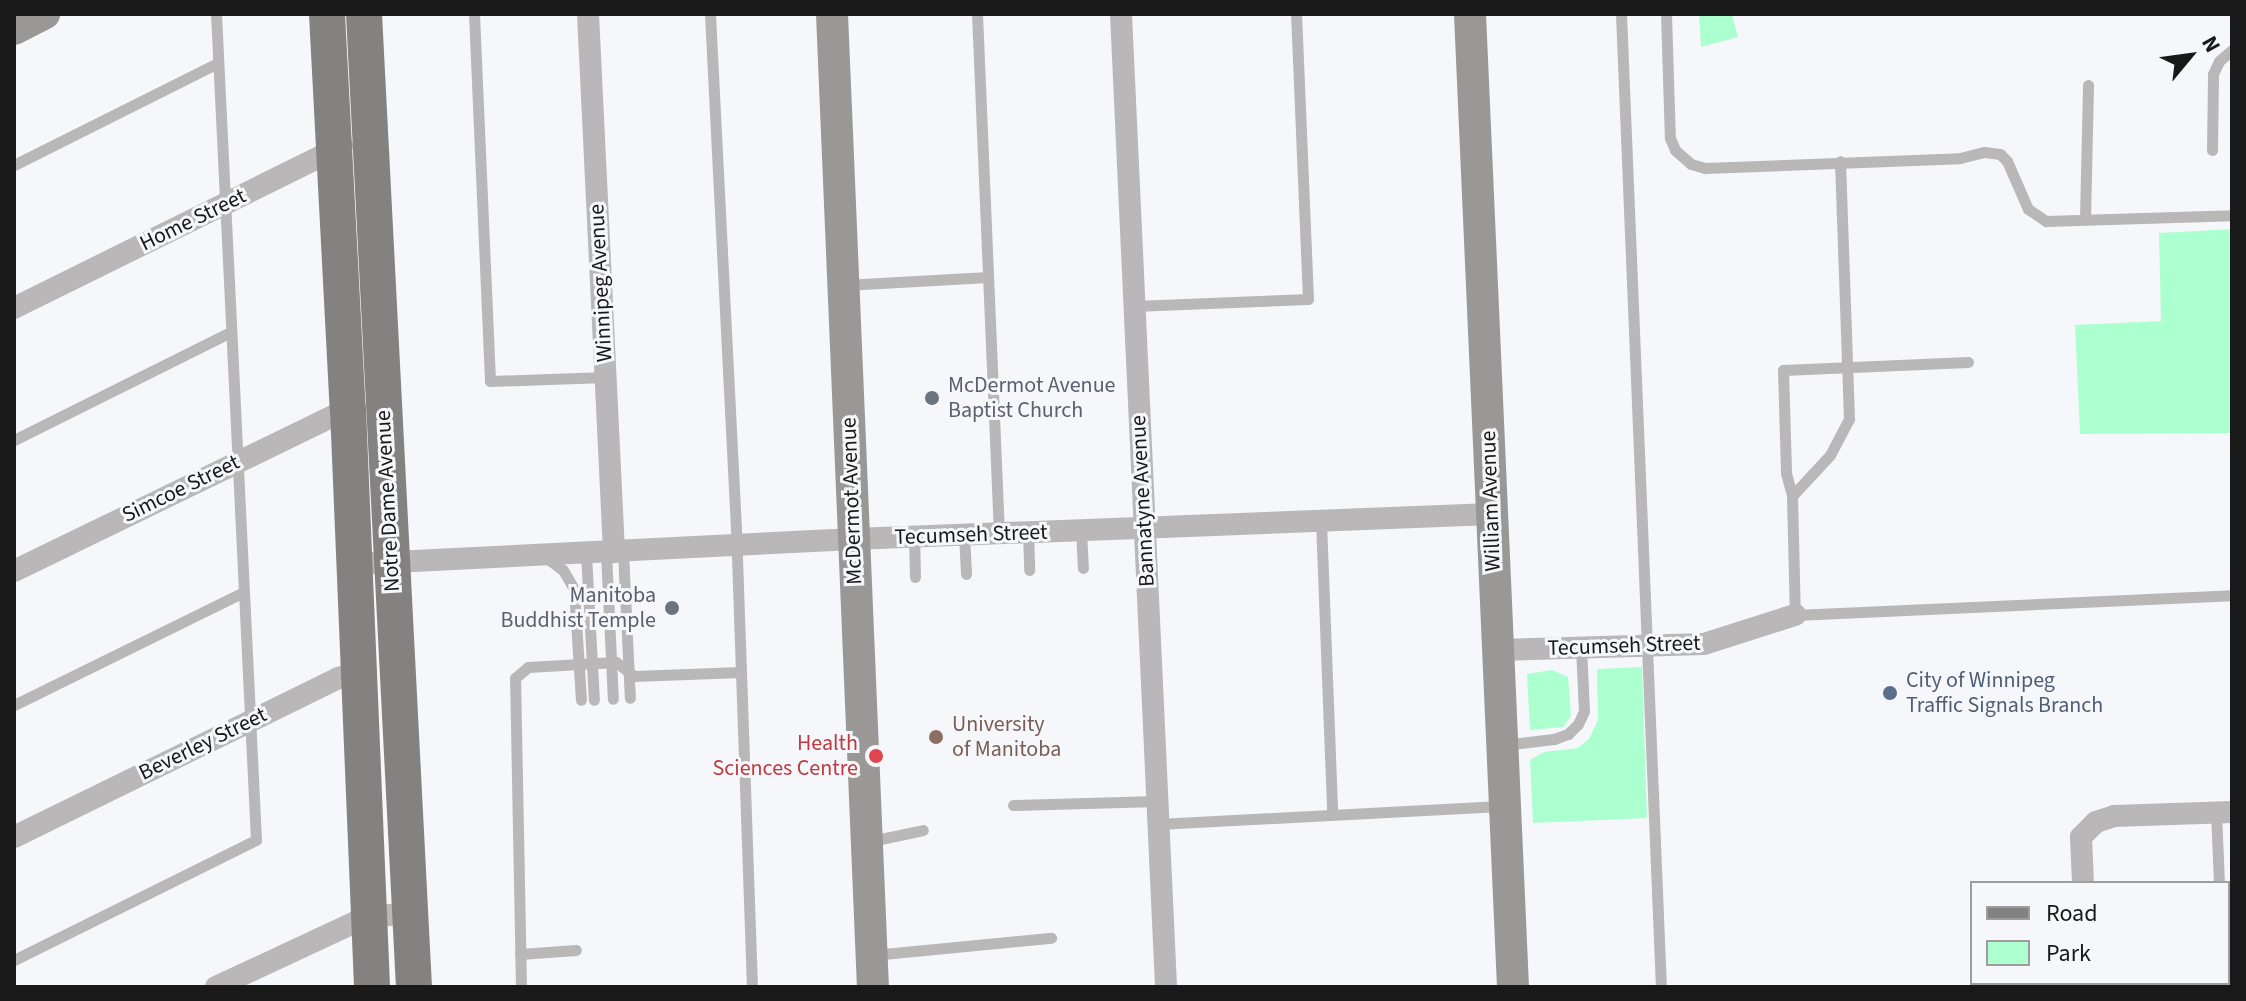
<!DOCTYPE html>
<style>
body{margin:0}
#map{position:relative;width:2246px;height:1001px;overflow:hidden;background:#f6f7fa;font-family:"Source Sans 3",sans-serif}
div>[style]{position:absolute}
.green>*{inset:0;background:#acffcf}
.lane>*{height:11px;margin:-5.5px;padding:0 5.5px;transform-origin:5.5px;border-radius:5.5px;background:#b9b7b7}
.street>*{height:22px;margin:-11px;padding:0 11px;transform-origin:11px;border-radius:11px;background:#b9b7b7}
.secondary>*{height:32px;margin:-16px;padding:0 16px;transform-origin:16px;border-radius:16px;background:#9a9897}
.primary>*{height:36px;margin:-18px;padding:0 18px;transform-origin:18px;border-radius:18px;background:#848281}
.dots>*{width:22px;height:22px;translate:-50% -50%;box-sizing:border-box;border:4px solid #f6f7fa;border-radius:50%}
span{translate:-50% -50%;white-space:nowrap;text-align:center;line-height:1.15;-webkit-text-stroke:6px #f6f7fa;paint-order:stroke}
.street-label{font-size:22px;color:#19191a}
.worship-label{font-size:22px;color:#5b616d}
.left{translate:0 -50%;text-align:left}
.right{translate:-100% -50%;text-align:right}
.service-label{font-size:22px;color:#4e5e75}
.education-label{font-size:22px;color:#785e54}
.health-label{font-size:22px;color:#be3a42}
.frame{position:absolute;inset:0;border:16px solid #19191a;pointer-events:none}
.legend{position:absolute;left:1970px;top:881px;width:260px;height:104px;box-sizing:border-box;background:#f6f7fa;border:2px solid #9e9ea0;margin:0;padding:10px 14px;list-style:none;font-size:24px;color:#19191a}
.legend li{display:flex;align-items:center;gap:16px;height:40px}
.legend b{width:40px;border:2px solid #9e9ea0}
.north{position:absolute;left:2150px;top:16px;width:80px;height:80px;-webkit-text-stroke:6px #f6f7fa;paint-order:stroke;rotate:61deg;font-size:22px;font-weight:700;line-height:32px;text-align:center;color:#19191a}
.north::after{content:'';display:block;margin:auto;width:28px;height:36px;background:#19191a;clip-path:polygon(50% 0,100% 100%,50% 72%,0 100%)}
</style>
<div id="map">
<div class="green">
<i style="clip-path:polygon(1699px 14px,1732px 14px,1738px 37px,1701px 47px)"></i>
<i style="clip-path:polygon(2232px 229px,2232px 433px,2080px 434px,2075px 325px,2161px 321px,2159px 233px)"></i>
<i style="clip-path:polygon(1642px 667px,1647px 818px,1533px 823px,1530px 760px,1544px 752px,1578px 748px,1589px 739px,1598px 720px,1597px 669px)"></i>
<i style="clip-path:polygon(1552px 670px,1568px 677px,1571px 716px,1563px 727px,1530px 730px,1527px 674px)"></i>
</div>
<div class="lane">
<i style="left:474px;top:14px;width:367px;rotate:87.5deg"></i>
<i style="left:490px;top:381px;width:116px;rotate:-2deg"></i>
<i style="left:710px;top:14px;width:516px;rotate:87.11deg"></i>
<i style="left:736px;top:529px;width:458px;rotate:88deg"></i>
<i style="left:977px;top:14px;width:520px;rotate:87.58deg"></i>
<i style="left:1621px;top:14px;width:974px;rotate:87.65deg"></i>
<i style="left:1666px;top:14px;width:124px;rotate:88.2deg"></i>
<i style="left:1670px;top:138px;width:13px;rotate:67deg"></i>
<i style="left:1675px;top:150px;width:21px;rotate:41deg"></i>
<i style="left:1691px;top:164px;width:15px;rotate:16deg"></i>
<i style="left:1705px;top:168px;width:255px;rotate:-2.2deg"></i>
<i style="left:1960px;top:158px;width:25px;rotate:-14deg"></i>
<i style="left:1984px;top:152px;width:16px;rotate:7deg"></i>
<i style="left:2000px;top:154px;width:10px;rotate:45deg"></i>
<i style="left:2007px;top:161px;width:52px;rotate:66.4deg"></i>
<i style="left:2028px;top:209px;width:22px;rotate:34deg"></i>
<i style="left:2046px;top:221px;width:186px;rotate:-1.8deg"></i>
<i style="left:2212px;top:150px;width:76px;rotate:-89.2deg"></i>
<i style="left:2213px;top:74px;width:14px;rotate:-65deg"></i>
<i style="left:2219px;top:61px;width:17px;rotate:-40deg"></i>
<i style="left:14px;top:165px;width:228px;rotate:-26.6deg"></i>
<i style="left:2085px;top:219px;width:134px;rotate:-88.7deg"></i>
<i style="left:845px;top:285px;width:143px;rotate:-3.2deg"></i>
<i style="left:1134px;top:306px;width:174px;rotate:-2.3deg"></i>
<i style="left:1308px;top:299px;width:285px;rotate:-92.4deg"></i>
<i style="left:1968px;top:362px;width:185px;rotate:177.5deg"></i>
<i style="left:1783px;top:370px;width:103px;rotate:88.3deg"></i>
<i style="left:1786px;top:473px;width:24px;rotate:75deg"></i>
<i style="left:1792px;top:496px;width:119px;rotate:88.6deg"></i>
<i style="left:1795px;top:615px;width:437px;rotate:-2.6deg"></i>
<i style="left:14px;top:440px;width:242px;rotate:-26.5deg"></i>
<i style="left:1792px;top:496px;width:56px;rotate:-47.2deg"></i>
<i style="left:1830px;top:455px;width:41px;rotate:-62.2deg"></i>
<i style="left:1849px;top:419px;width:258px;rotate:-92deg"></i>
<i style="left:1321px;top:521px;width:293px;rotate:87.8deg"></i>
<i style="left:1081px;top:531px;width:37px;rotate:87deg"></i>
<i style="left:1028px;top:533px;width:37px;rotate:88deg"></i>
<i style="left:964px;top:535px;width:39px;rotate:87deg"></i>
<i style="left:914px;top:536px;width:41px;rotate:88.6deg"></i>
<i style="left:623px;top:552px;width:146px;rotate:87.3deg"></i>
<i style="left:606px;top:553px;width:146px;rotate:87.3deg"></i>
<i style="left:586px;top:554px;width:146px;rotate:86.9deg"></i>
<i style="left:547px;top:558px;width:20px;rotate:37deg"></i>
<i style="left:563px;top:570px;width:22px;rotate:60deg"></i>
<i style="left:574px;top:589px;width:111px;rotate:86.4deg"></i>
<i style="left:14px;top:705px;width:254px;rotate:-26.2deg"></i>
<i style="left:1503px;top:745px;width:51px;rotate:-6.7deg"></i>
<i style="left:1554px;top:739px;width:15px;rotate:-20deg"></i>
<i style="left:1568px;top:734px;width:14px;rotate:-45deg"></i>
<i style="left:1578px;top:724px;width:14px;rotate:-65deg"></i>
<i style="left:1584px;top:711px;width:63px;rotate:-92.7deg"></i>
<i style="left:1013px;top:805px;width:144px;rotate:-1.6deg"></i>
<i style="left:2216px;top:812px;width:71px;rotate:87.6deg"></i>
<i style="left:1158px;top:824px;width:343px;rotate:-3deg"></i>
<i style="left:871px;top:841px;width:53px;rotate:-11.9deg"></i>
<i style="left:520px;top:954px;width:56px;rotate:-4.1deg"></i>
<i style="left:873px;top:955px;width:179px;rotate:-5.5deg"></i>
<i style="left:14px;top:960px;width:270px;rotate:-26.4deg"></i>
<i style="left:256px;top:840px;width:827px;rotate:-92.77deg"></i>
<i style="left:2223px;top:983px;width:4px;rotate:76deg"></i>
<i style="left:521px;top:987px;width:309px;rotate:-91.1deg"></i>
<i style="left:515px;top:678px;width:17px;rotate:-40deg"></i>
<i style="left:528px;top:667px;width:88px;rotate:-3.3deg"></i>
<i style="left:616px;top:662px;width:23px;rotate:38deg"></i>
<i style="left:634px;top:676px;width:107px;rotate:-2.1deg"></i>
</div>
<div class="street">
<i style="left:588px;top:14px;width:539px;rotate:87.23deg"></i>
<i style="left:1121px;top:14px;width:974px;rotate:87.35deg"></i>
<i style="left:14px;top:308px;width:366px;rotate:-26.3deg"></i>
<i style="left:353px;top:564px;width:502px;rotate:-2.86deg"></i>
<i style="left:854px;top:539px;width:638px;rotate:-2.24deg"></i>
<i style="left:14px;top:571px;width:371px;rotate:-25.9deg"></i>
<i style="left:1498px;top:650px;width:206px;rotate:-1.7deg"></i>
<i style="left:1704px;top:644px;width:96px;rotate:-17.7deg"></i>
<i style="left:14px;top:837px;width:361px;rotate:-26.1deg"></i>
<i style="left:338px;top:678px;width:29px;rotate:-16deg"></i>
<i style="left:2083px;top:883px;width:46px;rotate:-92.5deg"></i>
<i style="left:2081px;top:837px;width:21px;rotate:-45deg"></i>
<i style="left:2096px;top:822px;width:19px;rotate:-18deg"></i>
<i style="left:2114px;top:816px;width:118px;rotate:-1.9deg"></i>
<i style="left:2086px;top:983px;width:4px;rotate:90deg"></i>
<i style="left:216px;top:987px;width:168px;rotate:-25deg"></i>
<i style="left:368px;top:916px;width:42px;rotate:-2.7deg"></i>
</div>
<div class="secondary">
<i style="left:832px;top:14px;width:974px;rotate:87.59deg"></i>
<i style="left:1470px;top:14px;width:974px;rotate:87.47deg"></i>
<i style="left:14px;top:29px;width:34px;rotate:-27deg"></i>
</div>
<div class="primary">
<i style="left:327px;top:14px;width:396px;rotate:87deg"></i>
<i style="left:348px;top:409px;width:578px;rotate:87.62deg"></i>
<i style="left:364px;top:14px;width:974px;rotate:87.06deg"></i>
</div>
<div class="dots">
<i style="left:932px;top:398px;background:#6b7280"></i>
<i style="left:672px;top:608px;background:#6b7280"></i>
<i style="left:1890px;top:693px;background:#5c6f8a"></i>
<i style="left:936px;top:737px;background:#8d6e63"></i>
<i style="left:876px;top:756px;background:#e0444e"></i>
</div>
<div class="street-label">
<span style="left:193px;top:220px;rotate:-26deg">Home Street</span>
<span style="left:601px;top:283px;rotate:-93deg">Winnipeg Avenue</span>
<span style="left:181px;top:489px;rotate:-26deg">Simcoe Street</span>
<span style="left:388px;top:501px;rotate:-93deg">Notre Dame Avenue</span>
<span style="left:852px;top:501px;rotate:-92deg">McDermot Avenue</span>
<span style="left:1143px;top:501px;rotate:-93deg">Bannatyne Avenue</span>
<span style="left:1491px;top:501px;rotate:-92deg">William Avenue</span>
<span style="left:971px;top:535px;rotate:-2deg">Tecumseh Street</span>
<span style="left:1624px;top:646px;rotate:-2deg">Tecumseh Street</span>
<span style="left:203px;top:744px;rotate:-26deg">Beverley Street</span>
</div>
<div class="worship-label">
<span class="left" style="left:948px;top:398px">McDermot Avenue<br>Baptist Church</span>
<span class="right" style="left:656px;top:608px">Manitoba<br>Buddhist Temple</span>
</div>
<div class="service-label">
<span class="left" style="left:1906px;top:693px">City of Winnipeg<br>Traffic Signals Branch</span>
</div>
<div class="education-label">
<span class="left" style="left:952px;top:737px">University<br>of Manitoba</span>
</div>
<div class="health-label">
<span class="right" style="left:858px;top:756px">Health<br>Sciences Centre</span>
</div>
<div class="frame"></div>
<ul class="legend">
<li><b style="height:10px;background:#848281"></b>Road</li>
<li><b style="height:22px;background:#acffcf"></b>Park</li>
</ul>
<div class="north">N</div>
</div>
